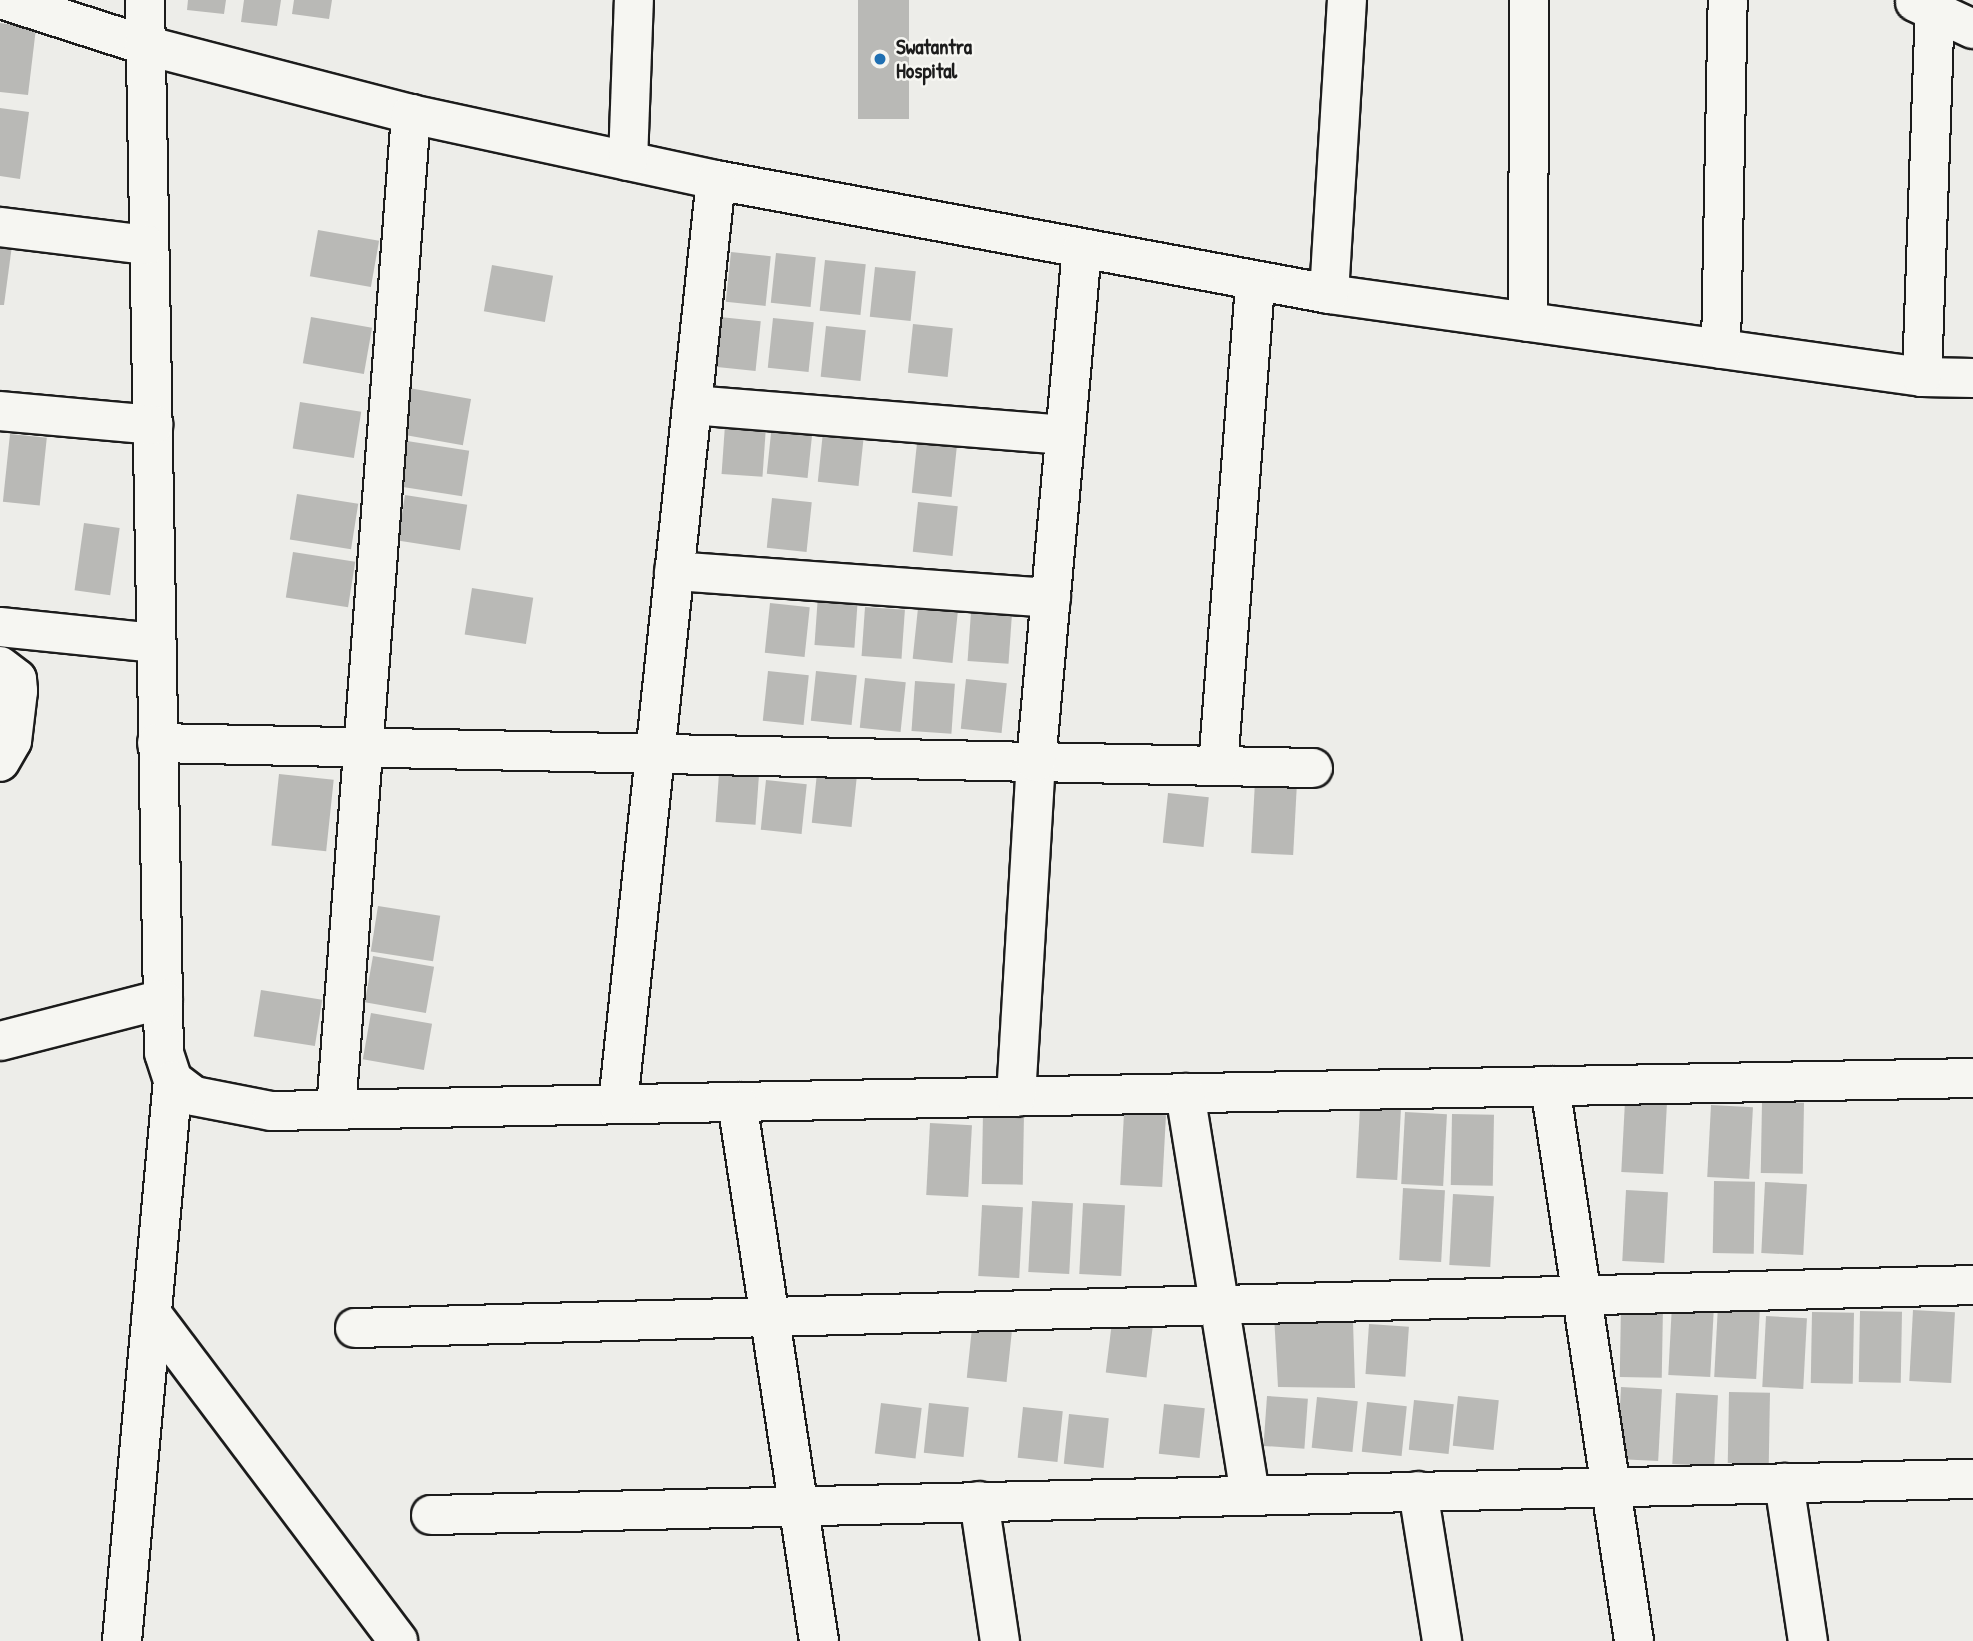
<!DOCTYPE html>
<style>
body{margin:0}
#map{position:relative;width:1973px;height:1641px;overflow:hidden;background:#edede9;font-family:"Patrick Hand",sans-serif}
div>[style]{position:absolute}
.building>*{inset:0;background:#b9b9b6;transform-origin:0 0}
.roads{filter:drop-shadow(2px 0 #1c1c1c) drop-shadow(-2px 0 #1c1c1c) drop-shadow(0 2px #1c1c1c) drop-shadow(0 -2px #1c1c1c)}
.minor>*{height:38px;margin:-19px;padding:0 19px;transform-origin:19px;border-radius:19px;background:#f6f6f2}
.dots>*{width:19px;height:19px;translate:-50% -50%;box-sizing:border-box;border:4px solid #f6f6f2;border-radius:50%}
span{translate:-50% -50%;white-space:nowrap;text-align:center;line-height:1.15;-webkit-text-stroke:5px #f6f6f2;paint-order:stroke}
.poi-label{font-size:21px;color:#1c1c1c;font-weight:700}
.left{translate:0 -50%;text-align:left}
</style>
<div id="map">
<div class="building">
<i style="clip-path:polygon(188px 0,226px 0,224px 14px,187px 10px)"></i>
<i style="clip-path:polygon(244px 0,281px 0,277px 26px,241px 22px)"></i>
<i style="clip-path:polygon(294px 0,332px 0,329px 19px,292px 14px)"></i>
<i style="left:858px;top:0;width:51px;height:119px"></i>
<i style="clip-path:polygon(0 23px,36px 28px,28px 95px,0 92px)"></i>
<i style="clip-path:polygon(0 108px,29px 112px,20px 179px,0 176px)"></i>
<i style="left:318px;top:230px;width:62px;height:47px;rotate:10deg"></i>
<i style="clip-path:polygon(0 236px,13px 238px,4px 305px,0 305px)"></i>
<i style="left:731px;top:252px;width:40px;height:50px;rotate:6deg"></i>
<i style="left:776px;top:253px;width:40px;height:50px;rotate:6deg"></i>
<i style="left:825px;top:260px;width:41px;height:51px;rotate:6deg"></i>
<i style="left:492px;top:265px;width:62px;height:47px;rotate:10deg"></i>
<i style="left:875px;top:267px;width:41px;height:50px;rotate:6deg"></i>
<i style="left:311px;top:317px;width:62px;height:47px;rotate:10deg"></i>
<i style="left:720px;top:317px;width:41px;height:50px;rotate:6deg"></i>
<i style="left:773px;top:318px;width:41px;height:50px;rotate:6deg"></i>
<i style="left:913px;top:324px;width:40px;height:49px;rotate:6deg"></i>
<i style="left:826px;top:326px;width:40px;height:51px;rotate:6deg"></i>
<i style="left:409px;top:388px;width:63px;height:47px;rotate:10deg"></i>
<i style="left:300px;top:402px;width:62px;height:47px;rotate:9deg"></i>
<i style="left:772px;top:424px;width:41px;height:50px;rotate:6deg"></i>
<i style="left:725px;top:425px;width:41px;height:49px;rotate:4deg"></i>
<i style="left:823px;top:432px;width:41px;height:50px;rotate:6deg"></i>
<i style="left:10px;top:434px;width:37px;height:68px;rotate:6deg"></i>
<i style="left:407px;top:441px;width:63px;height:46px;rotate:9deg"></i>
<i style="left:917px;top:443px;width:40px;height:50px;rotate:6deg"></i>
<i style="left:297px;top:494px;width:62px;height:46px;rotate:9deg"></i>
<i style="left:405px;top:495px;width:63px;height:46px;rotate:9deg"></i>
<i style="left:772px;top:498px;width:40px;height:50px;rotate:6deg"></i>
<i style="left:918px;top:502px;width:40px;height:50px;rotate:6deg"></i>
<i style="left:84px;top:523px;width:36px;height:68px;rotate:8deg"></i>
<i style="left:293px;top:552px;width:63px;height:46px;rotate:9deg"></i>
<i style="left:472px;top:588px;width:62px;height:47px;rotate:9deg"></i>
<i style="left:818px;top:595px;width:40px;height:50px;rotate:4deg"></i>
<i style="left:770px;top:603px;width:40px;height:50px;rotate:6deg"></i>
<i style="left:865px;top:607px;width:40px;height:49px;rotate:4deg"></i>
<i style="left:918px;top:608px;width:40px;height:51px;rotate:6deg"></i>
<i style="left:971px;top:612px;width:41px;height:49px;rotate:4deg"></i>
<i style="left:768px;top:671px;width:41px;height:50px;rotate:6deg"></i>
<i style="left:816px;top:671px;width:41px;height:50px;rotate:6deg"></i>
<i style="left:865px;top:678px;width:41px;height:50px;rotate:6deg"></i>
<i style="left:966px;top:679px;width:41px;height:50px;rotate:6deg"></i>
<i style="left:915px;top:681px;width:40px;height:50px;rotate:4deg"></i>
<i style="left:719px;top:773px;width:40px;height:49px;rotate:4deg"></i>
<i style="left:817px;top:773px;width:40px;height:50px;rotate:6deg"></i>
<i style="left:279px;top:774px;width:55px;height:72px;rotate:6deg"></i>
<i style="left:766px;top:780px;width:41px;height:50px;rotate:6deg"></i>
<i style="left:1255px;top:781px;width:42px;height:72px;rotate:3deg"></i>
<i style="left:1168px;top:793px;width:41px;height:50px;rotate:6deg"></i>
<i style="left:378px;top:906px;width:63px;height:46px;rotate:9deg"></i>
<i style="left:373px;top:956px;width:62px;height:47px;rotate:10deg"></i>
<i style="left:261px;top:990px;width:62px;height:47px;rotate:9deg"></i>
<i style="left:371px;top:1013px;width:62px;height:47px;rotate:10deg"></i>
<i style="left:1625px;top:1101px;width:42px;height:71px;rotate:3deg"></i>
<i style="left:1762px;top:1102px;width:42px;height:71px;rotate:1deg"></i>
<i style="left:1711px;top:1105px;width:42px;height:72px;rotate:3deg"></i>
<i style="left:1360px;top:1107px;width:41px;height:71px;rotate:3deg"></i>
<i style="left:1405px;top:1112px;width:42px;height:72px;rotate:3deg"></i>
<i style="left:983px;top:1113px;width:41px;height:71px;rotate:1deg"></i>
<i style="left:1124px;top:1113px;width:42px;height:72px;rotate:3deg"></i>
<i style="left:1452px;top:1114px;width:42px;height:71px;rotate:1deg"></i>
<i style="left:930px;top:1123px;width:42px;height:72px;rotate:3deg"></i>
<i style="left:1714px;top:1181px;width:41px;height:72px;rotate:1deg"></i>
<i style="left:1765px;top:1182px;width:42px;height:71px;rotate:3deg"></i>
<i style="left:1403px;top:1188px;width:42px;height:72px;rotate:3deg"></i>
<i style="left:1626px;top:1190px;width:42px;height:71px;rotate:3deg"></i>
<i style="left:1453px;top:1194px;width:41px;height:71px;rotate:3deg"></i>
<i style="left:1032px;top:1201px;width:41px;height:71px;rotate:3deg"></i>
<i style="left:1083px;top:1203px;width:42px;height:71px;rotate:3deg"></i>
<i style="left:982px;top:1205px;width:41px;height:71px;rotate:3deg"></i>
<i style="left:1672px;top:1304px;width:42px;height:71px;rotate:3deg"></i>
<i style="left:1718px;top:1305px;width:42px;height:72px;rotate:3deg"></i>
<i style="left:1621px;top:1306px;width:42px;height:71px;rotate:1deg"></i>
<i style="left:1913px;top:1310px;width:42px;height:71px;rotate:3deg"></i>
<i style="left:1860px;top:1311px;width:42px;height:71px;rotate:1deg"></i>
<i style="left:1812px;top:1312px;width:42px;height:71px;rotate:1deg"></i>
<i style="clip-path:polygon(1274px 1315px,1353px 1321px,1355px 1388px,1278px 1387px)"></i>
<i style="left:1766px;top:1316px;width:41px;height:71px;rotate:3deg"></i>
<i style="left:1112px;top:1322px;width:41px;height:51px;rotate:7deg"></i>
<i style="left:1369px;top:1324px;width:40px;height:50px;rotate:4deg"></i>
<i style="left:972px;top:1328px;width:40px;height:50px;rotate:6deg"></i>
<i style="left:1621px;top:1387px;width:41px;height:72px;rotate:3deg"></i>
<i style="left:1729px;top:1392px;width:41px;height:71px;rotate:1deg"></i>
<i style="left:1676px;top:1393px;width:42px;height:71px;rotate:3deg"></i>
<i style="left:1267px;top:1396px;width:41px;height:50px;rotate:4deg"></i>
<i style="left:1458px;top:1396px;width:41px;height:50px;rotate:6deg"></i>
<i style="left:1317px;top:1397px;width:41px;height:51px;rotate:6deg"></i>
<i style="left:1414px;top:1400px;width:40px;height:50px;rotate:6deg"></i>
<i style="left:1367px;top:1402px;width:40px;height:50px;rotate:6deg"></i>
<i style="left:881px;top:1403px;width:41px;height:51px;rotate:7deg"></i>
<i style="left:929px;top:1403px;width:40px;height:50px;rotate:6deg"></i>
<i style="left:1164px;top:1404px;width:41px;height:50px;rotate:6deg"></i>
<i style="left:1023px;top:1407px;width:40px;height:51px;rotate:6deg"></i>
<i style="left:1069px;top:1414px;width:40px;height:50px;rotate:6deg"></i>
</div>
<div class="roads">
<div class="minor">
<i style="left:4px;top:0;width:147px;rotate:17.8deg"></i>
<i style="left:144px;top:45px;width:276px;rotate:14.5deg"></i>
<i style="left:411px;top:114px;width:312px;rotate:12.2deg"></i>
<i style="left:716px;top:180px;width:624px;rotate:10.53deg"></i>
<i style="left:1329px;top:294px;width:599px;rotate:7.97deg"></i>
<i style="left:1922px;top:377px;width:51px;rotate:1.1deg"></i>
<i style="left:145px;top:0;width:1053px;rotate:88.97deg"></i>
<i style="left:164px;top:1053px;width:28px;rotate:72deg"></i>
<i style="left:173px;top:1080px;width:26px;rotate:37deg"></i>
<i style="left:194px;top:1096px;width:78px;rotate:11deg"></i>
<i style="left:271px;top:1111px;width:1702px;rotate:-1.11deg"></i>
<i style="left:1915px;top:2px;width:64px;rotate:25deg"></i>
<i style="left:628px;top:161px;width:161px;rotate:-87.9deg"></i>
<i style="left:0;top:227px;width:148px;rotate:7deg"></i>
<i style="left:1329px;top:294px;width:295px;rotate:-86.5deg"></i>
<i style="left:1528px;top:322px;width:322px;rotate:-89.8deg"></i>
<i style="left:1721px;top:349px;width:349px;rotate:-88.9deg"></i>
<i style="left:1922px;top:377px;width:377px;rotate:-88deg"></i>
<i style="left:692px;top:405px;width:374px;rotate:4.6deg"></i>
<i style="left:0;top:411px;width:154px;rotate:5.2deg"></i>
<i style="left:674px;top:571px;width:378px;rotate:4.1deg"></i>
<i style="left:0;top:627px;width:155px;rotate:5.9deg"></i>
<i style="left:0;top:666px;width:21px;rotate:37deg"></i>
<i style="left:17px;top:679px;width:12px;rotate:85deg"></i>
<i style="left:18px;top:691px;width:50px;rotate:96.8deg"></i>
<i style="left:12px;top:741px;width:24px;rotate:120deg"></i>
<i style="left:157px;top:743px;width:1156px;rotate:1.24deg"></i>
<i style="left:1218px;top:766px;width:486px;rotate:-85.6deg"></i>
<i style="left:0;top:1041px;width:168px;rotate:-14.4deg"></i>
<i style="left:1550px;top:1086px;width:561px;rotate:81.39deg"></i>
<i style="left:1185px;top:1093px;width:406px;rotate:80.8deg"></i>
<i style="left:1016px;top:1097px;width:336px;rotate:-86.6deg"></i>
<i style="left:1036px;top:762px;width:515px;rotate:-84.88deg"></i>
<i style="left:737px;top:1102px;width:545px;rotate:81.35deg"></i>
<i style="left:618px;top:1104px;width:929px;rotate:-83.95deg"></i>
<i style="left:336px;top:1110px;width:999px;rotate:-85.69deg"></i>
<i style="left:152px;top:1314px;width:409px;rotate:53deg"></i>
<i style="left:355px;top:1328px;width:1619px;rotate:-1.52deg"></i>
<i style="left:1784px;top:1483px;width:160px;rotate:81.4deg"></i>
<i style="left:1418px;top:1491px;width:152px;rotate:80.9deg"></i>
<i style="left:979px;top:1501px;width:142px;rotate:81.5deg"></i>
<i style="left:431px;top:1515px;width:1542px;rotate:-1.34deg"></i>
<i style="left:122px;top:1641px;width:563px;rotate:-84.81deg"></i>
</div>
</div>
<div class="dots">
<i style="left:880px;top:59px;background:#1f6fb2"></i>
</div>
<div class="poi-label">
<span class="left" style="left:896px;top:59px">Swatantra<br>Hospital</span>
</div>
</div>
